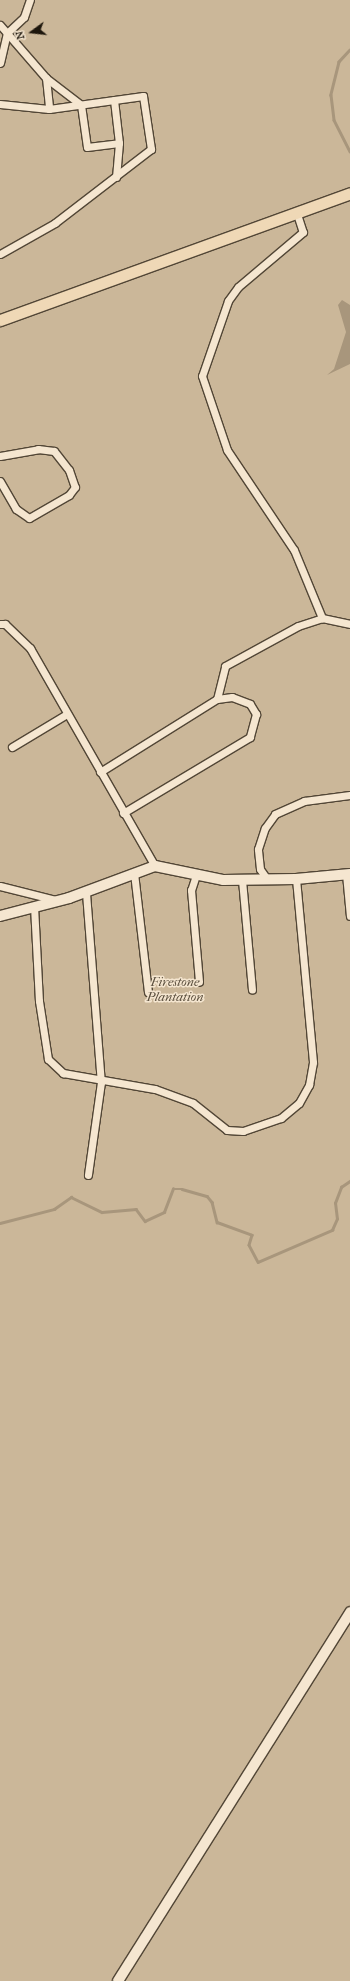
<!DOCTYPE html>
<style>
body{margin:0}
#map{position:relative;width:350px;height:1981px;overflow:hidden;background:#efd8b6;font-family:"IM FELL French Canon",serif}
div>[style]{position:absolute}
.green>*{inset:0;background:#cbb799;transform-origin:0 0}
.water>*{inset:0;background:#a8967c}
.stream>*{height:2.5px;margin:-1.25px;padding:0 1.25px;transform-origin:1.25px;border-radius:1.25px;background:#a8967c}
.roads{filter:drop-shadow(1px 0 #524636) drop-shadow(-1px 0 #524636) drop-shadow(0 1px #524636) drop-shadow(0 -1px #524636)}
.street>*{height:7px;margin:-3.5px;padding:0 3.5px;transform-origin:3.5px;border-radius:3.5px;background:#f5e6d0}
.secondary>*{height:10px;margin:-5px;padding:0 5px;transform-origin:5px;border-radius:5px;background:#f5e6d0}
.primary>*{height:11px;margin:-5.5px;padding:0 5.5px;transform-origin:5.5px;border-radius:5.5px;background:#efd8b6}
span{translate:-50% -50%;white-space:nowrap;text-align:center;line-height:1.15;-webkit-text-stroke:3px #f5e6d0;paint-order:stroke}
.park-label{font-size:13px;color:#5a4e3d;font-style:italic}
.north{position:absolute;left:12px;top:12px;width:40px;height:40px;-webkit-text-stroke:3px #f5e6d0;paint-order:stroke;rotate:255deg;font-size:11px;font-weight:700;line-height:16px;text-align:center;color:#1d160c}
.north::after{content:'';display:block;margin:auto;width:14px;height:18px;background:#1d160c;clip-path:polygon(50% 0,100% 100%,50% 72%,0 100%)}
</style>
<div id="map">
<div class="green">
<i style="left:0;top:0;width:350px;height:1981px"></i>
</div>
<div class="water">
<i style="clip-path:polygon(342px 300px,350px 305px,350px 364px,327px 375px,334px 369px,346px 332px,338px 305px)"></i>
</div>
<div class="stream">
<i style="left:350px;top:50px;width:16px;rotate:133deg"></i>
<i style="left:339px;top:62px;width:34px;rotate:104deg"></i>
<i style="left:331px;top:95px;width:25px;rotate:83deg"></i>
<i style="left:334px;top:120px;width:35px;rotate:63deg"></i>
<i style="left:0;top:1223px;width:56px;rotate:-14.5deg"></i>
<i style="left:54px;top:1209px;width:21px;rotate:-35deg"></i>
<i style="left:71px;top:1197px;width:34px;rotate:26deg"></i>
<i style="left:102px;top:1212px;width:34px;rotate:-5deg"></i>
<i style="left:136px;top:1209px;width:15px;rotate:53deg"></i>
<i style="left:145px;top:1221px;width:21px;rotate:-25deg"></i>
<i style="left:164px;top:1212px;width:25px;rotate:-69deg"></i>
<i style="left:173px;top:1189px;width:9px"></i>
<i style="left:182px;top:1189px;width:26px;rotate:16deg"></i>
<i style="left:207px;top:1196px;width:8px;rotate:50deg"></i>
<i style="left:212px;top:1202px;width:21px;rotate:76deg"></i>
<i style="left:217px;top:1222px;width:37px;rotate:20deg"></i>
<i style="left:252px;top:1235px;width:10px;rotate:107deg"></i>
<i style="left:249px;top:1245px;width:19px;rotate:62deg"></i>
<i style="left:258px;top:1262px;width:81px;rotate:-23.4deg"></i>
<i style="left:332px;top:1230px;width:12px;rotate:-66deg"></i>
<i style="left:337px;top:1219px;width:16px;rotate:-97deg"></i>
<i style="left:335px;top:1203px;width:17px;rotate:-69deg"></i>
<i style="left:341px;top:1187px;width:11px;rotate:-34deg"></i>
</div>
<div class="roads">
<div class="street">
<i style="left:0;top:25px;width:70px;rotate:49deg"></i>
<i style="left:46px;top:78px;width:31px;rotate:84deg"></i>
<i style="left:0;top:63px;width:31px;rotate:-77deg"></i>
<i style="left:7px;top:33px;width:23px;rotate:-43deg"></i>
<i style="left:24px;top:17px;width:18px;rotate:-71deg"></i>
<i style="left:46px;top:78px;width:44px;rotate:37.6deg"></i>
<i style="left:81px;top:105px;width:42px;rotate:81.9deg"></i>
<i style="left:87px;top:147px;width:32px;rotate:-7deg"></i>
<i style="left:114px;top:100px;width:43px;rotate:83.4deg"></i>
<i style="left:119px;top:143px;width:34px;rotate:95deg"></i>
<i style="left:0;top:104px;width:49px;rotate:5.8deg"></i>
<i style="left:49px;top:109px;width:95px;rotate:-7.9deg"></i>
<i style="left:143px;top:96px;width:54px;rotate:81.4deg"></i>
<i style="left:151px;top:149px;width:121px;rotate:142.4deg"></i>
<i style="left:55px;top:223px;width:63px;rotate:150.6deg"></i>
<i style="left:297px;top:214px;width:19px;rotate:72deg"></i>
<i style="left:303px;top:232px;width:85px;rotate:139.8deg"></i>
<i style="left:238px;top:287px;width:17px;rotate:126deg"></i>
<i style="left:228px;top:301px;width:79px;rotate:109.1deg"></i>
<i style="left:202px;top:376px;width:78px;rotate:71.3deg"></i>
<i style="left:227px;top:450px;width:120px;rotate:56.2deg"></i>
<i style="left:294px;top:550px;width:74px;rotate:67.6deg"></i>
<i style="left:0;top:456px;width:39px;rotate:-10deg"></i>
<i style="left:38px;top:449px;width:16px;rotate:7deg"></i>
<i style="left:54px;top:451px;width:24px;rotate:52deg"></i>
<i style="left:69px;top:470px;width:18px;rotate:71deg"></i>
<i style="left:75px;top:487px;width:10px;rotate:127deg"></i>
<i style="left:69px;top:495px;width:46px;rotate:150.1deg"></i>
<i style="left:29px;top:518px;width:16px;rotate:-145deg"></i>
<i style="left:16px;top:509px;width:32px;rotate:-120deg"></i>
<i style="left:0;top:624px;width:5px"></i>
<i style="left:5px;top:624px;width:35px;rotate:44deg"></i>
<i style="left:30px;top:648px;width:251px;rotate:60.2deg"></i>
<i style="left:217px;top:699px;width:34px;rotate:-76deg"></i>
<i style="left:225px;top:666px;width:83px;rotate:-28.7deg"></i>
<i style="left:298px;top:626px;width:25px;rotate:-18deg"></i>
<i style="left:322px;top:618px;width:29px;rotate:12deg"></i>
<i style="left:12px;top:747px;width:64px;rotate:-31deg"></i>
<i style="left:100px;top:772px;width:138px;rotate:-32deg"></i>
<i style="left:217px;top:699px;width:15px;rotate:-8deg"></i>
<i style="left:232px;top:697px;width:19px;rotate:21deg"></i>
<i style="left:250px;top:704px;width:12px;rotate:59deg"></i>
<i style="left:256px;top:714px;width:24px;rotate:105deg"></i>
<i style="left:250px;top:737px;width:148px;rotate:149.1deg"></i>
<i style="left:134px;top:873px;width:120px;rotate:83.3deg"></i>
<i style="left:346px;top:874px;width:42px;rotate:84.6deg"></i>
<i style="left:196px;top:875px;width:16px;rotate:108deg"></i>
<i style="left:191px;top:890px;width:92px;rotate:85deg"></i>
<i style="left:267px;top:879px;width:12px;rotate:-125deg"></i>
<i style="left:260px;top:869px;width:20px;rotate:-96deg"></i>
<i style="left:258px;top:849px;width:22px;rotate:-72deg"></i>
<i style="left:265px;top:828px;width:17px;rotate:-54deg"></i>
<i style="left:275px;top:814px;width:32px;rotate:-24deg"></i>
<i style="left:304px;top:801px;width:46px;rotate:-7.4deg"></i>
<i style="left:242px;top:880px;width:110px;rotate:84.8deg"></i>
<i style="left:0;top:886px;width:58px;rotate:14deg"></i>
<i style="left:86px;top:893px;width:190px;rotate:85.5deg"></i>
<i style="left:101px;top:1082px;width:94px;rotate:98deg"></i>
<i style="left:34px;top:906px;width:95px;rotate:87deg"></i>
<i style="left:39px;top:1001px;width:59px;rotate:81.2deg"></i>
<i style="left:48px;top:1059px;width:21px;rotate:43deg"></i>
<i style="left:63px;top:1073px;width:93px;rotate:9.9deg"></i>
<i style="left:155px;top:1089px;width:40px;rotate:20.2deg"></i>
<i style="left:193px;top:1103px;width:43px;rotate:38.5deg"></i>
<i style="left:227px;top:1130px;width:16px;rotate:4deg"></i>
<i style="left:243px;top:1131px;width:40px;rotate:-18.9deg"></i>
<i style="left:281px;top:1118px;width:23px;rotate:-40deg"></i>
<i style="left:299px;top:1103px;width:21px;rotate:-61deg"></i>
<i style="left:309px;top:1085px;width:23px;rotate:-80deg"></i>
<i style="left:313px;top:1062px;width:184px;rotate:-95.3deg"></i>
</div>
<div class="secondary">
<i style="left:0;top:916px;width:71px;rotate:-14.6deg"></i>
<i style="left:69px;top:898px;width:92px;rotate:-20.4deg"></i>
<i style="left:155px;top:866px;width:69px;rotate:11.6deg"></i>
<i style="left:223px;top:880px;width:73px;rotate:-0.8deg"></i>
<i style="left:296px;top:879px;width:54px;rotate:-5.3deg"></i>
<i style="left:118px;top:1981px;width:436px;rotate:-57.8deg"></i>
</div>
<div class="primary">
<i style="left:0;top:320px;width:372px;rotate:-19.9deg"></i>
</div>
</div>
<div class="park-label">
<span style="left:175px;top:990px">Firestone<br>Plantation</span>
</div>
<div class="north">N</div>
</div>
